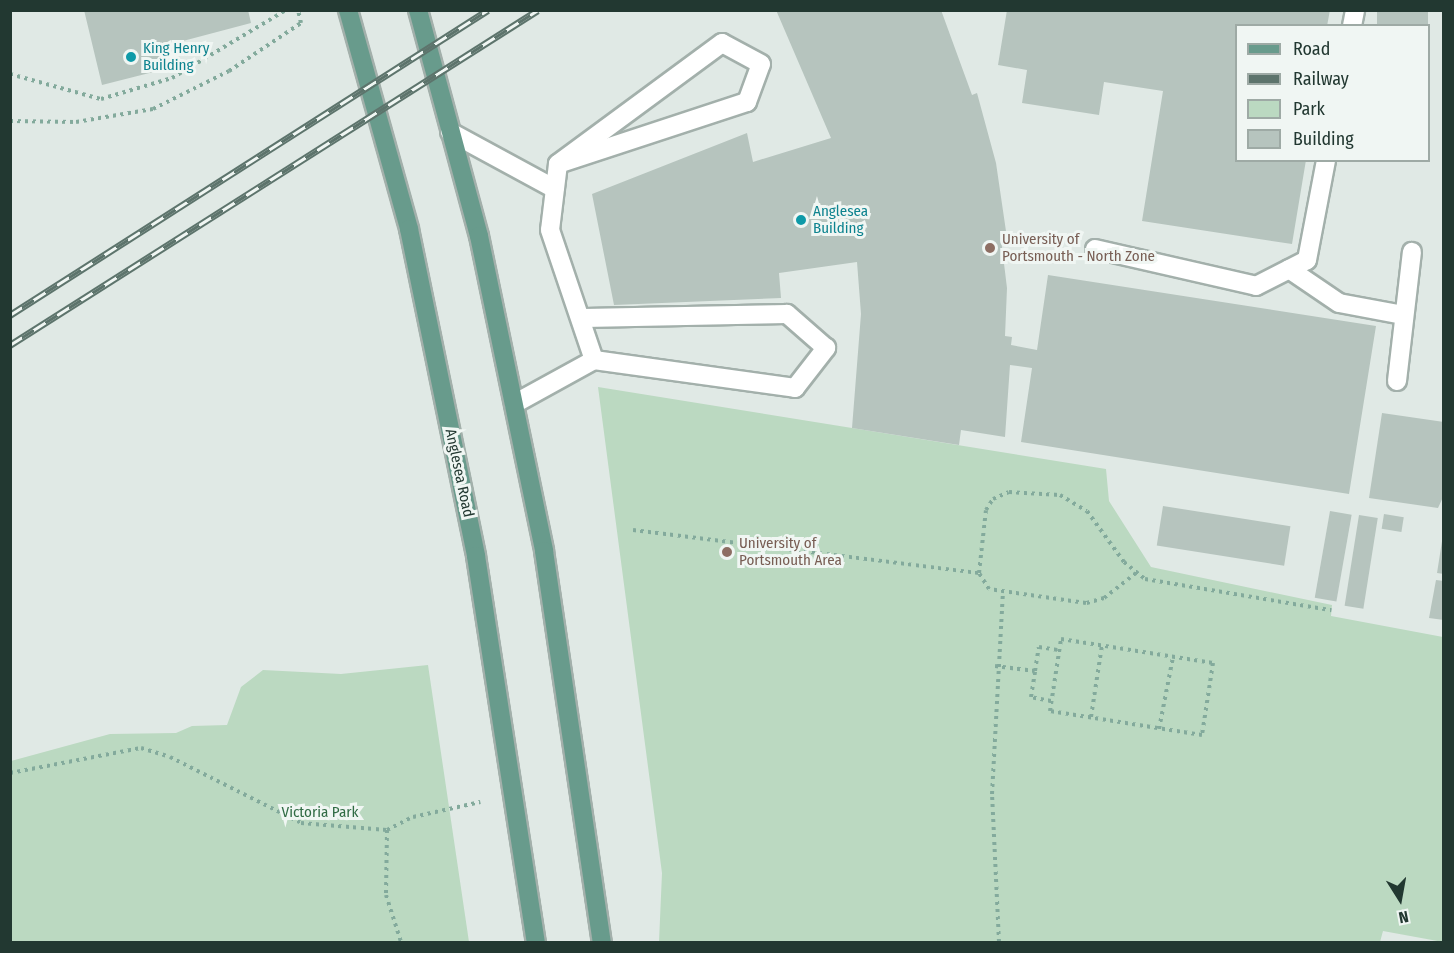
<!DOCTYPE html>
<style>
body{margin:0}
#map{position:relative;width:1454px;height:953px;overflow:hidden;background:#e0e9e5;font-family:"Fira Sans Condensed",sans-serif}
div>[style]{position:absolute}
.green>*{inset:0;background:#bbd9c1}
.building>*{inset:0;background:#b6c4be;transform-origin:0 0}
.path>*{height:4px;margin-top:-2px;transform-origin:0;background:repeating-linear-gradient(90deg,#83aa9c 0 3px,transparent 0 7.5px)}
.roads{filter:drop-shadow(2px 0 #a3b0ab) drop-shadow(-2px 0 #a3b0ab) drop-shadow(0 2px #a3b0ab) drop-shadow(0 -2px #a3b0ab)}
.service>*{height:18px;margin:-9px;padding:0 9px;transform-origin:9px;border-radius:9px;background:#fff}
.primary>*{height:18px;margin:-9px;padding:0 9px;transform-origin:9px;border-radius:9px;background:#689b8c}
.rail>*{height:7px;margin-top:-3.5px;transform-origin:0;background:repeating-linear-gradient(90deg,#f0f6f3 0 14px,#5d746c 0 28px);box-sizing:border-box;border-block:2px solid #5d746c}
.dots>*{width:16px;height:16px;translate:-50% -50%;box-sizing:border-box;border:3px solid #f0f6f3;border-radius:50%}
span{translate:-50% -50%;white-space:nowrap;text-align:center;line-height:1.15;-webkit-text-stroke:6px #f0f6f3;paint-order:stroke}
.culture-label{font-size:15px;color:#0d838f}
.left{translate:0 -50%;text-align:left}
.education-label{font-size:15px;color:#785e54}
.street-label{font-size:15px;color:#223831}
.park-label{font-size:15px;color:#306b44}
.frame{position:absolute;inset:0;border:12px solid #223831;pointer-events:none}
.legend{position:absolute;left:1235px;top:24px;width:195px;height:138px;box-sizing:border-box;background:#f0f6f3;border:2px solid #9eaaa5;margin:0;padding:8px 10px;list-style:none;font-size:18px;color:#223831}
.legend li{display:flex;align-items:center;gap:12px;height:30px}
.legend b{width:30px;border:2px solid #9eaaa5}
.north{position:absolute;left:1370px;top:869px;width:60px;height:60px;-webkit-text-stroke:4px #f0f6f3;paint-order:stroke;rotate:169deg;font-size:16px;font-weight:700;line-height:24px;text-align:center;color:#223831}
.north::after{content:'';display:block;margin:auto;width:21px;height:27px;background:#223831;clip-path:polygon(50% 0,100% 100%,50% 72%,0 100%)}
</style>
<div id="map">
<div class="green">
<i style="clip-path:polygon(598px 387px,1106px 469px,1109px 501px,1151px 567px,1332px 605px,1331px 616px,1443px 637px,1443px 942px,1383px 931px,1380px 942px,659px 942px,662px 873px)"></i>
<i style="clip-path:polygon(428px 665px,469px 942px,11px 942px,11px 761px,110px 734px,176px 733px,192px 726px,227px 725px,241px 687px,263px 670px,341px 674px)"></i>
</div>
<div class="building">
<i style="clip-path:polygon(84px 10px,248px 10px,251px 23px,164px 46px,169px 68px,102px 85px)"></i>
<i style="clip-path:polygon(776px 10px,941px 10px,972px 95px,977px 93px,996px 163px,1007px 238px,1001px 239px,1007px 288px,1005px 336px,1012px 337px,1011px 345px,1037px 350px,1048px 275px,1376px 326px,1349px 494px,1021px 442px,1032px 368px,1010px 365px,1005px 437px,961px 430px,959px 445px,852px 428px,861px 314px,857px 262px,779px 273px,781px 298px,614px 305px,592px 194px,747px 133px,753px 162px,831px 138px)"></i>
<i style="clip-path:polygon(1007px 10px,1330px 10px,1327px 26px,1236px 26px,1236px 160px,1306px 160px,1292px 244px,1142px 221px,1163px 91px,1104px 82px,1099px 115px,1022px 103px,1027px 70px,998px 65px)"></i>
<i style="left:1377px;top:10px;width:51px;height:16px"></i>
<i style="clip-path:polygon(1382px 413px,1444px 422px,1444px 495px,1438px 508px,1369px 498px)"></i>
<i style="left:1163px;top:506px;width:129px;height:40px;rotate:9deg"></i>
<i style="left:1330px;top:511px;width:22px;height:88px;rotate:10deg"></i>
<i style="left:1384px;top:514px;width:20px;height:15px;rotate:9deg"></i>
<i style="left:1359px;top:515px;width:19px;height:92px;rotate:9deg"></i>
<i style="clip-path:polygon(1442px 541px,1444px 541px,1444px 574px,1437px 573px)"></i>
<i style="clip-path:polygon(1436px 580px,1444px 581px,1444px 620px,1429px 618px)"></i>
</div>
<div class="path">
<i style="left:10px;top:74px;width:94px;rotate:15.4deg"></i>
<i style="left:101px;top:99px;width:74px;rotate:-16.5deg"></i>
<i style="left:172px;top:78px;width:133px;rotate:-30.8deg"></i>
<i style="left:10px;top:121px;width:66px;rotate:0.9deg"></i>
<i style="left:76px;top:122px;width:78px;rotate:-9.6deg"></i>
<i style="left:153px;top:109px;width:85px;rotate:-26.6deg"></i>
<i style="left:229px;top:71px;width:87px;rotate:-33.7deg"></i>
<i style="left:301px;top:23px;width:13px;rotate:-103deg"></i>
<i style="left:633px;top:530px;width:349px;rotate:7.1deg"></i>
<i style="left:1136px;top:573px;width:41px;rotate:142deg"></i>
<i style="left:1104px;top:598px;width:19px;rotate:164deg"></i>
<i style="left:1086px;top:603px;width:98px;rotate:-171.8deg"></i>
<i style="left:989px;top:589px;width:19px;rotate:-122deg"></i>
<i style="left:979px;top:573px;width:63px;rotate:-83.7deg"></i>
<i style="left:986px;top:510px;width:13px;rotate:-58deg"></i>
<i style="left:993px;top:499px;width:17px;rotate:-24deg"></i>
<i style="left:1009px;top:492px;width:51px;rotate:3.4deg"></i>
<i style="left:1060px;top:495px;width:31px;rotate:31deg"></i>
<i style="left:1087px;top:511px;width:63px;rotate:54deg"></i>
<i style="left:1124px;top:562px;width:27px;rotate:39deg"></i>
<i style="left:1145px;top:579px;width:189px;rotate:9.5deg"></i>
<i style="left:1061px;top:639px;width:154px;rotate:9deg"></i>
<i style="left:1213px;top:663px;width:73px;rotate:98.7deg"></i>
<i style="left:1202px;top:735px;width:154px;rotate:-171deg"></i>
<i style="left:1050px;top:711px;width:73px;rotate:-81.3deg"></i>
<i style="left:995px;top:666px;width:40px;rotate:7.1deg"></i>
<i style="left:1051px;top:701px;width:20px;rotate:-169deg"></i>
<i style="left:1031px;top:697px;width:26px;rotate:-81deg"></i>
<i style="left:1035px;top:671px;width:24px;rotate:-81deg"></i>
<i style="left:1039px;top:647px;width:20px;rotate:9deg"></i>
<i style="left:1091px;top:717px;width:73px;rotate:-81.3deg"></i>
<i style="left:1159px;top:729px;width:73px;rotate:-79deg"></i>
<i style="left:10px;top:773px;width:133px;rotate:-10.8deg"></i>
<i style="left:141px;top:748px;width:30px;rotate:17deg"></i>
<i style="left:170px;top:757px;width:147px;rotate:26.7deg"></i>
<i style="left:301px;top:823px;width:86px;rotate:4.7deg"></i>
<i style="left:387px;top:830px;width:29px;rotate:-27deg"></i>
<i style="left:413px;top:817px;width:69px;rotate:-12.6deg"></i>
<i style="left:387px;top:830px;width:65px;rotate:90.9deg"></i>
<i style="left:386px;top:895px;width:49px;rotate:72.3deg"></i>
<i style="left:999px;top:942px;width:148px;rotate:-92.7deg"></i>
<i style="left:992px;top:794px;width:201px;rotate:-86.9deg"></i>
</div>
<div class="roads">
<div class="service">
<i style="left:1352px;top:26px;width:16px;rotate:-79deg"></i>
<i style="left:450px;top:132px;width:119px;rotate:28.5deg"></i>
<i style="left:558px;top:164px;width:199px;rotate:-18.2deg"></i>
<i style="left:747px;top:102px;width:40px;rotate:-69.8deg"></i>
<i style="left:761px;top:64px;width:44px;rotate:-151.7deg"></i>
<i style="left:722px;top:43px;width:204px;rotate:143.6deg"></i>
<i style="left:558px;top:164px;width:66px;rotate:96.9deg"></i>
<i style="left:550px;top:230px;width:137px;rotate:71.3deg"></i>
<i style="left:1095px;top:249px;width:165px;rotate:12.9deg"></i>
<i style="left:1256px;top:286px;width:57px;rotate:-27deg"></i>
<i style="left:1307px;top:260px;width:102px;rotate:-79.2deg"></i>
<i style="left:1289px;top:269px;width:60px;rotate:34.2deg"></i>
<i style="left:1339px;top:303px;width:66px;rotate:10.5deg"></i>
<i style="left:1397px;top:381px;width:130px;rotate:-83.4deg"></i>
<i style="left:514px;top:404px;width:91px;rotate:-28.8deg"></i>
<i style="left:594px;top:360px;width:203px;rotate:7.9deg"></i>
<i style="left:795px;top:388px;width:51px;rotate:-52.2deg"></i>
<i style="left:826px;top:348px;width:52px;rotate:-138.9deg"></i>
<i style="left:787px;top:314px;width:203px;rotate:178.9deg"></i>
</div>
<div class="primary">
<i style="left:348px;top:10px;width:227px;rotate:74.4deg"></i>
<i style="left:409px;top:229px;width:334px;rotate:78.4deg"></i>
<i style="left:476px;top:556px;width:391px;rotate:81.2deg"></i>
<i style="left:418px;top:10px;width:234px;rotate:74.9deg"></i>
<i style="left:479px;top:236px;width:322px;rotate:78.3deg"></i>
<i style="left:544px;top:551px;width:395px;rotate:81.6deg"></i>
</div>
</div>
<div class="rail">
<i style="left:10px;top:315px;width:567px;rotate:-32.54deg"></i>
<i style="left:10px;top:345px;width:625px;rotate:-32.39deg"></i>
</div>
<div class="dots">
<i style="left:131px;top:57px;background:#0f9aa8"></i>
<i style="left:801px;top:220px;background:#0f9aa8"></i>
<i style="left:990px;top:248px;background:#8d6e63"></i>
<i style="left:727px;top:552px;background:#8d6e63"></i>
</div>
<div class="culture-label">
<span class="left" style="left:143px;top:57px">King Henry<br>Building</span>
<span class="left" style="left:813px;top:220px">Anglesea<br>Building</span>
</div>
<div class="education-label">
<span class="left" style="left:1002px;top:248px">University of<br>Portsmouth - North Zone</span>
<span class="left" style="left:739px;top:552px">University of<br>Portsmouth Area</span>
</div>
<div class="street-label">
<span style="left:459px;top:473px;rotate:78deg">Anglesea Road</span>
</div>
<div class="park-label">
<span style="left:320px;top:813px">Victoria Park</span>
</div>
<div class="frame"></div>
<ul class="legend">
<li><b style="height:8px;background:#689b8c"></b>Road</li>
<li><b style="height:8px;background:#5d746c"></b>Railway</li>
<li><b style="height:16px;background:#bbd9c1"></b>Park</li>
<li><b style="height:16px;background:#b6c4be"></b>Building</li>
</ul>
<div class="north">N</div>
</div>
